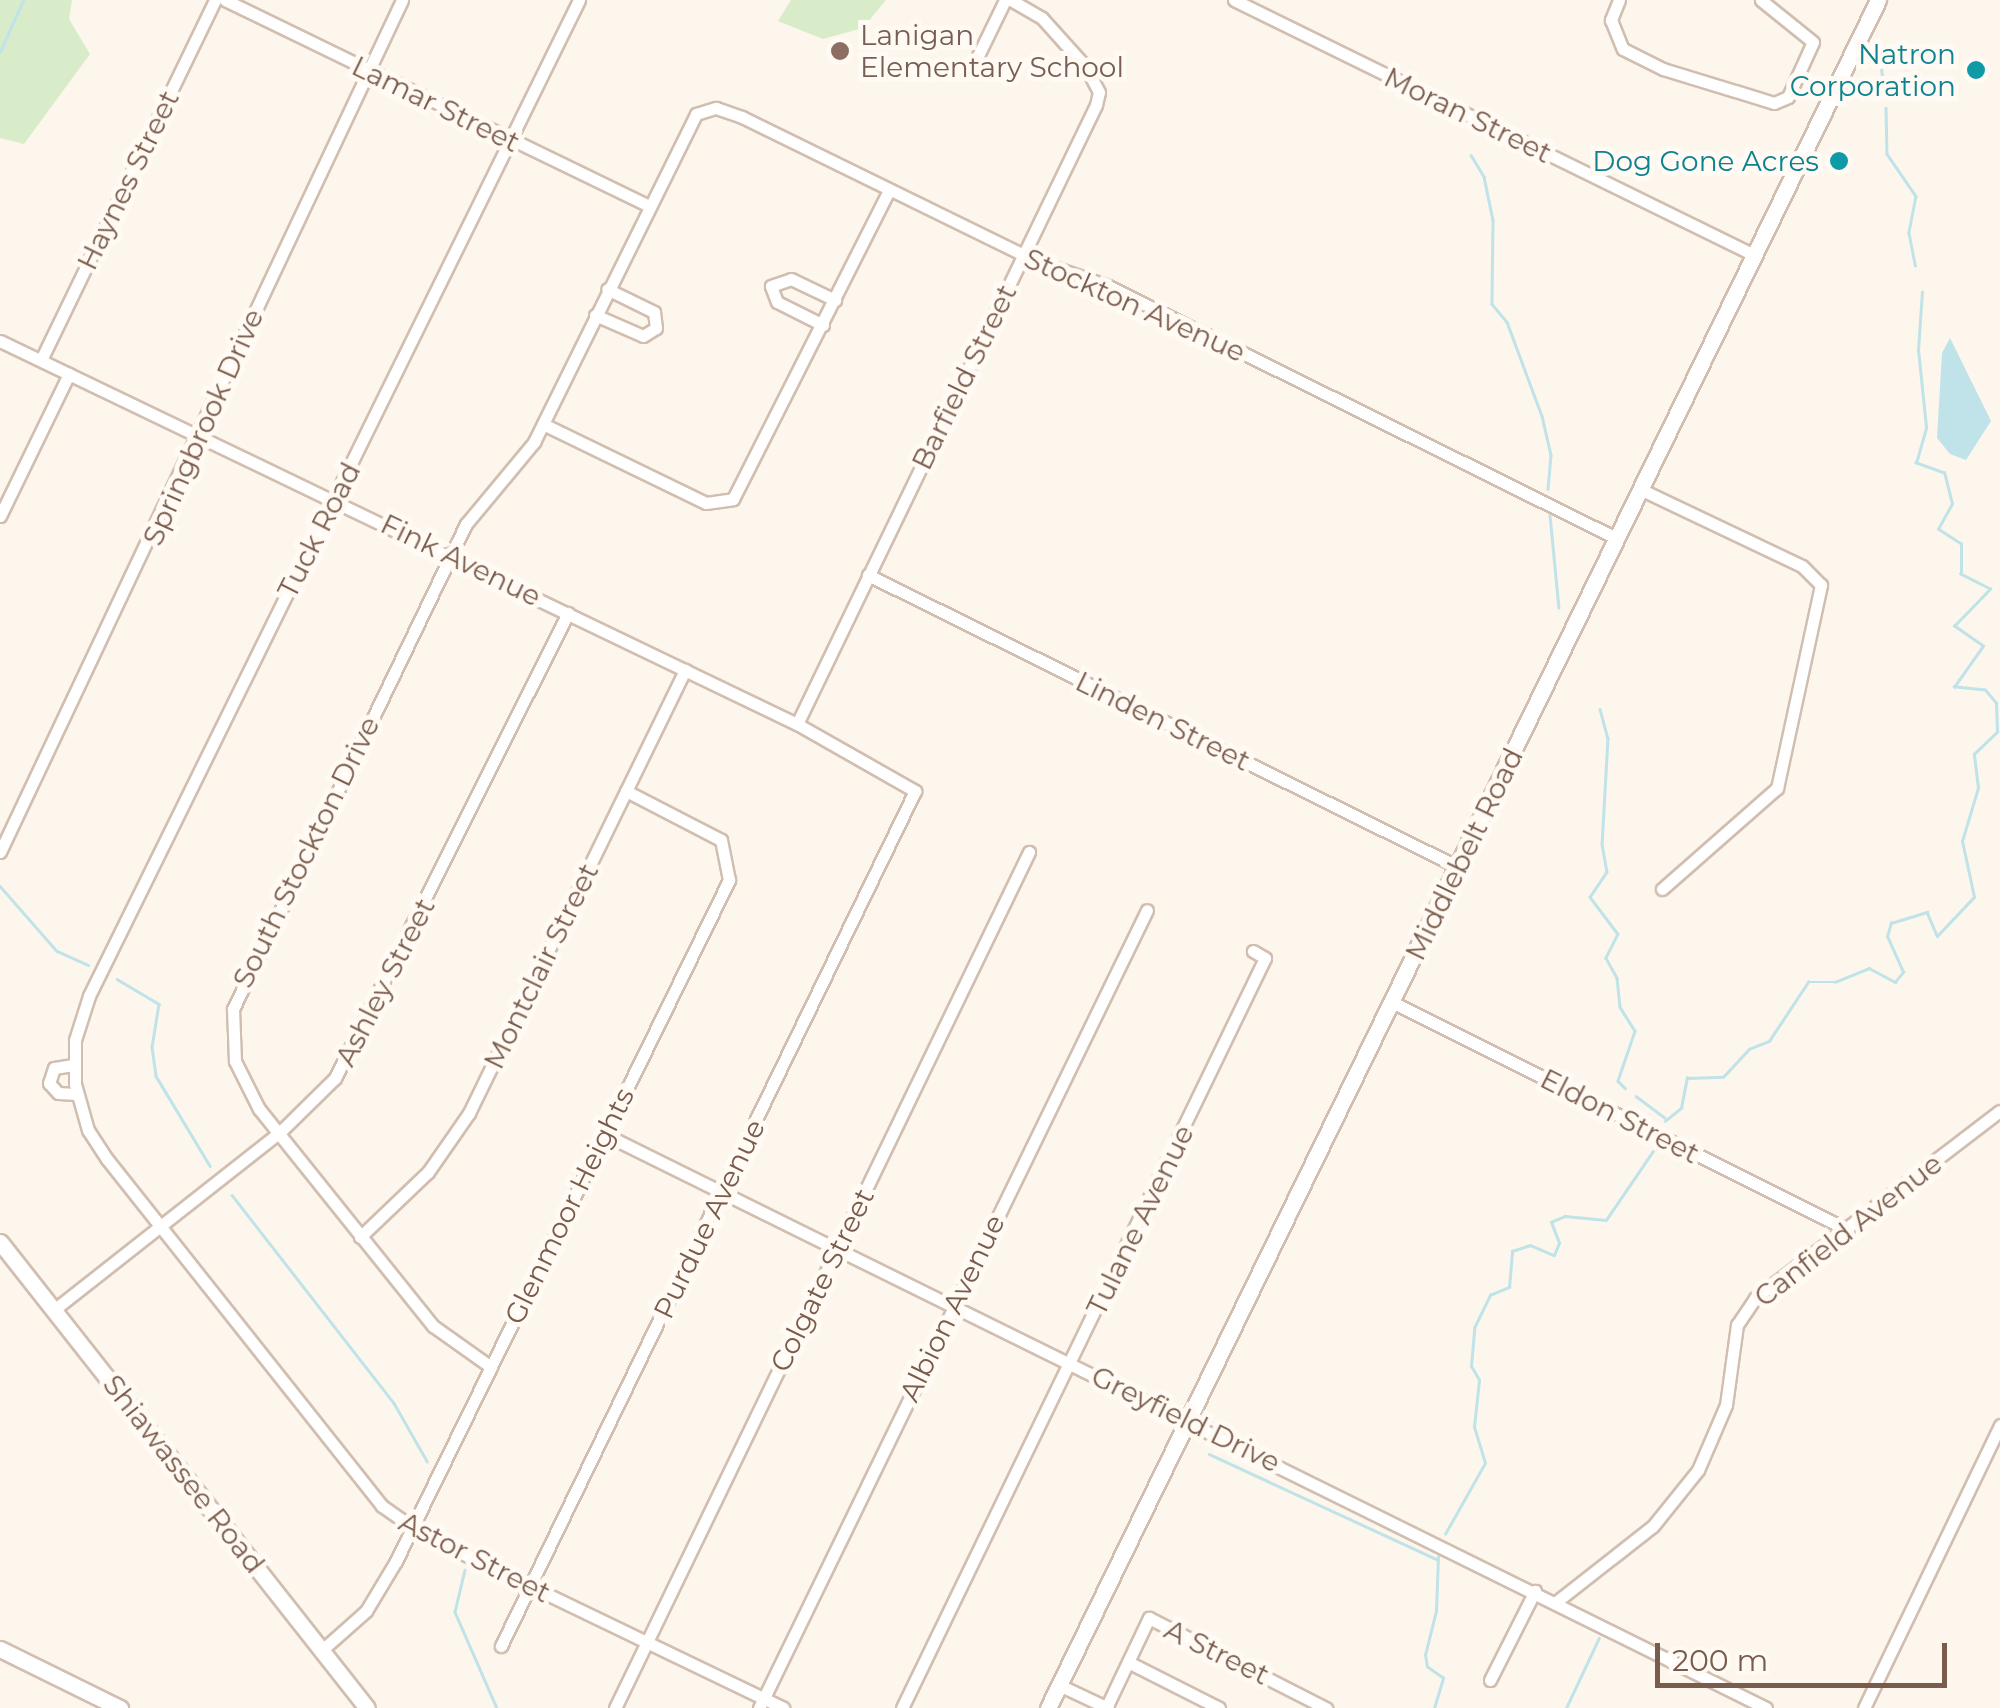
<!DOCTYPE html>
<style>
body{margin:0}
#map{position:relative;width:2000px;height:1708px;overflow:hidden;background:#fdf6ec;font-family:Montserrat,sans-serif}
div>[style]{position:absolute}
.green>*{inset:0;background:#d8ecc9}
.water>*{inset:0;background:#bfe3e8}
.stream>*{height:2.5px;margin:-1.25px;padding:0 1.25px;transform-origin:1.25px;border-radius:1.25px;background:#bfe3e8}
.roads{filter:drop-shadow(2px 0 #d1beb0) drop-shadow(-2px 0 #d1beb0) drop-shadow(0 2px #d1beb0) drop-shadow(0 -2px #d1beb0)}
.street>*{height:11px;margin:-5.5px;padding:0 5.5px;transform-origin:5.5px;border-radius:5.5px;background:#fff}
.secondary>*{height:15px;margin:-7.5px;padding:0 7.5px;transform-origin:7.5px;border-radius:7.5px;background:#fff}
.dots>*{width:28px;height:28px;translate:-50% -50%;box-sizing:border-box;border:5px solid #fffaf3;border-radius:50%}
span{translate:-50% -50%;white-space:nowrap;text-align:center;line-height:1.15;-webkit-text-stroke:10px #fffaf3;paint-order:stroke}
.education-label{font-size:28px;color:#785e54}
.left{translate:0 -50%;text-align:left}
.culture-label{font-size:28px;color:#0d838f}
.right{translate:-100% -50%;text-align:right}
.street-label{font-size:28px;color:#7a5c4d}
.scale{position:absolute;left:1655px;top:1643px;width:292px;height:45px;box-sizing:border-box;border:5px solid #7a5c4d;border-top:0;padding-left:12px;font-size:30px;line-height:35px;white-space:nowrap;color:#7a5c4d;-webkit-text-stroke:8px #fffaf3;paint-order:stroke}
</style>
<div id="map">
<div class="green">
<i style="clip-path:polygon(0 0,72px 0,69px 19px,90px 54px,24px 144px,0 138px)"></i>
<i style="clip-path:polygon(791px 0,886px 0,863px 28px,823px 39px,778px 21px)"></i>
</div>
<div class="water">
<i style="clip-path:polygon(1950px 338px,1991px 421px,1966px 460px,1950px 454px,1937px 438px,1942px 353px)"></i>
</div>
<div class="stream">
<i style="left:0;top:52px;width:57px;rotate:-66.1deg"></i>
<i style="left:1880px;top:56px;width:35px;rotate:83deg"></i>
<i style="left:1886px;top:108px;width:46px;rotate:88.8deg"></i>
<i style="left:1887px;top:154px;width:51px;rotate:55.4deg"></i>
<i style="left:1916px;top:196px;width:38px;rotate:101deg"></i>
<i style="left:1909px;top:233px;width:33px;rotate:79deg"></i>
<i style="left:1471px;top:155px;width:26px;rotate:59deg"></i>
<i style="left:1484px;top:177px;width:44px;rotate:78.2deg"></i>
<i style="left:1493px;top:220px;width:84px;rotate:90.7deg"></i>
<i style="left:1492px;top:304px;width:23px;rotate:50deg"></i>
<i style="left:1507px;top:322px;width:100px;rotate:69.6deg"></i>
<i style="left:1542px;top:416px;width:40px;rotate:77deg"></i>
<i style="left:1551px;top:455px;width:34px;rotate:95deg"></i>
<i style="left:1550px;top:515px;width:93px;rotate:84.5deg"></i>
<i style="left:1600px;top:709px;width:30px;rotate:75deg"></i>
<i style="left:1608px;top:738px;width:106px;rotate:93.2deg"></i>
<i style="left:1602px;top:844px;width:28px;rotate:80deg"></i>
<i style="left:1607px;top:872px;width:30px;rotate:124deg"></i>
<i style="left:1590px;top:897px;width:46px;rotate:52.9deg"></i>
<i style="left:1618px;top:934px;width:27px;rotate:117deg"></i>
<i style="left:1606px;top:958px;width:23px;rotate:61deg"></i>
<i style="left:1617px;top:978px;width:29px;rotate:84deg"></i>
<i style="left:1620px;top:1007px;width:28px;rotate:58deg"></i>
<i style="left:1635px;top:1031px;width:53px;rotate:108.8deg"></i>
<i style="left:1618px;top:1081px;width:10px;rotate:45deg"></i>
<i style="left:0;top:886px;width:86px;rotate:48.8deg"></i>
<i style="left:57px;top:951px;width:34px;rotate:24deg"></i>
<i style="left:117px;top:979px;width:49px;rotate:30.8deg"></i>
<i style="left:159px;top:1004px;width:44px;rotate:99.2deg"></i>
<i style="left:152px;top:1047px;width:29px;rotate:82deg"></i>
<i style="left:156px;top:1076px;width:105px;rotate:59deg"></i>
<i style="left:1636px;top:1096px;width:36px;rotate:37deg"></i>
<i style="left:1665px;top:1121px;width:21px;rotate:-39deg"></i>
<i style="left:1681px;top:1108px;width:31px;rotate:-79deg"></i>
<i style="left:1687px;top:1078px;width:36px;rotate:-2deg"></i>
<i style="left:1723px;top:1077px;width:38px;rotate:-47deg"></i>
<i style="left:1749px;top:1049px;width:22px;rotate:-22deg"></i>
<i style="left:1769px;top:1041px;width:71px;rotate:-56.5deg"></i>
<i style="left:1808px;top:982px;width:27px"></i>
<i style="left:1835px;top:982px;width:37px;rotate:-22deg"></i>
<i style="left:1869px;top:968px;width:30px;rotate:28deg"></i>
<i style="left:1895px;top:982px;width:13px;rotate:-51deg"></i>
<i style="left:1903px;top:972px;width:39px;rotate:-114deg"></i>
<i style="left:1887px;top:936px;width:14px;rotate:-73deg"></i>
<i style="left:1891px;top:923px;width:38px;rotate:-17deg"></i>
<i style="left:1927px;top:912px;width:26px;rotate:67deg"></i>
<i style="left:1937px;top:936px;width:54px;rotate:-46.5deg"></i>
<i style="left:1974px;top:897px;width:57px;rotate:-102.1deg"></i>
<i style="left:1962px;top:841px;width:55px;rotate:-73.2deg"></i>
<i style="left:1978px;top:788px;width:34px;rotate:-97deg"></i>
<i style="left:1974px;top:754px;width:32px;rotate:-44deg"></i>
<i style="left:1997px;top:732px;width:29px;rotate:-92deg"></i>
<i style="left:1996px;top:703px;width:17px;rotate:-130deg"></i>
<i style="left:1985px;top:690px;width:31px;rotate:-174deg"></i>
<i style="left:1954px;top:687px;width:50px;rotate:-54.7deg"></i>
<i style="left:1983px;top:646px;width:35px;rotate:-145deg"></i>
<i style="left:1954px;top:626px;width:52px;rotate:-45.8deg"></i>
<i style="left:1990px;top:589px;width:33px;rotate:-153deg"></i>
<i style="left:1961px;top:574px;width:30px;rotate:-90deg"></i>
<i style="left:1961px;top:544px;width:27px;rotate:-147deg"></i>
<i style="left:1938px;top:529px;width:29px;rotate:-61deg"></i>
<i style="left:1952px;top:504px;width:32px;rotate:-104deg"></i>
<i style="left:1944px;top:473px;width:30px;rotate:-160deg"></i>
<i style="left:1916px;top:463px;width:37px;rotate:-74deg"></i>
<i style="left:1926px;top:427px;width:77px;rotate:-95.9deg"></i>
<i style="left:1918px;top:350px;width:58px;rotate:-86.1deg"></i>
<i style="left:232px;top:1195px;width:264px;rotate:52.1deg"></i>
<i style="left:394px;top:1403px;width:67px;rotate:60.4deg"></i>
<i style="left:1209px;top:1454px;width:252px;rotate:24.8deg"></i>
<i style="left:1445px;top:1534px;width:81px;rotate:-60.6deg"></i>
<i style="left:1485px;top:1463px;width:38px;rotate:-107deg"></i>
<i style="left:1474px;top:1427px;width:47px;rotate:-83.9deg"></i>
<i style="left:1479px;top:1380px;width:16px;rotate:-120deg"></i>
<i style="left:1471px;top:1366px;width:38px;rotate:-85deg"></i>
<i style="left:1474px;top:1328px;width:37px;rotate:-64deg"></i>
<i style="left:1490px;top:1295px;width:21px;rotate:-23deg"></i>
<i style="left:1509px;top:1287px;width:36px;rotate:-85deg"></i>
<i style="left:1512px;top:1251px;width:19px;rotate:-18deg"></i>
<i style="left:1530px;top:1245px;width:26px;rotate:23deg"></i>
<i style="left:1554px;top:1255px;width:13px;rotate:-67deg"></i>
<i style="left:1559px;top:1243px;width:22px;rotate:-111deg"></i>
<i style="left:1551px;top:1222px;width:15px;rotate:-23deg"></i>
<i style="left:1565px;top:1216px;width:41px;rotate:5.6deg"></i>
<i style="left:1606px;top:1220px;width:83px;rotate:-55.7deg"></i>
<i style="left:465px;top:1570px;width:43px;rotate:103.4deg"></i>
<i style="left:455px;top:1612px;width:105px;rotate:66.4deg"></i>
<i style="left:1434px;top:1708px;width:31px;rotate:-73deg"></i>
<i style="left:1443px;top:1678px;width:19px;rotate:-145deg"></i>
<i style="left:1427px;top:1667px;width:12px;rotate:-99deg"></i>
<i style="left:1425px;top:1655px;width:45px;rotate:-76deg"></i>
<i style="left:1436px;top:1611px;width:54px;rotate:-87.9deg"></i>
<i style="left:1566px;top:1708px;width:77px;rotate:-64.8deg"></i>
</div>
<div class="roads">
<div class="street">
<i style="left:225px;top:0;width:469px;rotate:25.9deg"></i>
<i style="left:579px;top:0;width:1110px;rotate:116.2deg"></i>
<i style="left:89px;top:996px;width:46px;rotate:107.7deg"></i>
<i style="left:75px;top:1040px;width:44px;rotate:90deg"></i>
<i style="left:75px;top:1084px;width:48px;rotate:74.2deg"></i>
<i style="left:88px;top:1130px;width:35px;rotate:57deg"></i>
<i style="left:107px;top:1159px;width:443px;rotate:51.6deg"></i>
<i style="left:382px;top:1506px;width:49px;rotate:35deg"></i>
<i style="left:422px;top:1534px;width:401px;rotate:25.7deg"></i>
<i style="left:1234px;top:0;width:581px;rotate:26.12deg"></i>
<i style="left:1619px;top:0;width:22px;rotate:112deg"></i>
<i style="left:1611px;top:20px;width:31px;rotate:68deg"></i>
<i style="left:1623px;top:49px;width:45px;rotate:26.6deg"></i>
<i style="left:1663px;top:69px;width:116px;rotate:17deg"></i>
<i style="left:1774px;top:103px;width:15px;rotate:-23deg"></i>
<i style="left:1788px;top:97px;width:60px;rotate:-65.6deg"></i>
<i style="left:1813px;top:42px;width:67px;rotate:-141.1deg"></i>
<i style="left:973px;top:66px;width:73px;rotate:-64.1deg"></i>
<i style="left:595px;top:315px;width:52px;rotate:23.6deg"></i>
<i style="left:643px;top:336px;width:15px;rotate:-32deg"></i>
<i style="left:656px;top:328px;width:16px;rotate:-97deg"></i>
<i style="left:654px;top:312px;width:52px;rotate:-153.9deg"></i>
<i style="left:823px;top:325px;width:51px;rotate:-153.4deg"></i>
<i style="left:777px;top:302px;width:17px;rotate:-111deg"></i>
<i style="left:771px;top:286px;width:21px;rotate:-19deg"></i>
<i style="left:791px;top:279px;width:49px;rotate:25.5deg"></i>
<i style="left:0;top:341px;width:884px;rotate:25.67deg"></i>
<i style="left:797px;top:724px;width:136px;rotate:29.6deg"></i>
<i style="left:915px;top:791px;width:950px;rotate:115.84deg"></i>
<i style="left:41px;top:360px;width:400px;rotate:-64.2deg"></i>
<i style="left:543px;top:424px;width:181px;rotate:25.9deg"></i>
<i style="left:706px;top:503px;width:27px;rotate:-8deg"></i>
<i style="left:733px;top:499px;width:346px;rotate:-63.2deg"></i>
<i style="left:1642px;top:490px;width:177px;rotate:25.4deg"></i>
<i style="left:1802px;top:566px;width:27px;rotate:45deg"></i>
<i style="left:1821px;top:585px;width:208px;rotate:102.2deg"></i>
<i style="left:1777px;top:788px;width:153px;rotate:138.7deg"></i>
<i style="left:0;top:516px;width:158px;rotate:-64.1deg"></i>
<i style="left:868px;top:575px;width:658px;rotate:26.33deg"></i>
<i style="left:797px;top:724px;width:687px;rotate:-64.22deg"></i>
<i style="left:1096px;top:105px;width:13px;rotate:-77deg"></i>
<i style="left:1099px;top:92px;width:30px;rotate:-118deg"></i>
<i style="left:1085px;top:66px;width:64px;rotate:-131.9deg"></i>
<i style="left:1042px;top:18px;width:36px;rotate:-150deg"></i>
<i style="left:0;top:852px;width:942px;rotate:-64.74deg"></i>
<i style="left:1392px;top:1002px;width:510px;rotate:26.57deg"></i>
<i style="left:73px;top:1065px;width:19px;rotate:171deg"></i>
<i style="left:54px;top:1068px;width:16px;rotate:108deg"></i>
<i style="left:49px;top:1083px;width:13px;rotate:48deg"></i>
<i style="left:58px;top:1093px;width:19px;rotate:3deg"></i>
<i style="left:604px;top:1134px;width:1296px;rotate:26.29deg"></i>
<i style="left:360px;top:1237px;width:94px;rotate:-43.7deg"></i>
<i style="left:428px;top:1172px;width:72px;rotate:-55.2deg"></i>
<i style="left:469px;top:1113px;width:493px;rotate:-64deg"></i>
<i style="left:55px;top:1309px;width:285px;rotate:-38.2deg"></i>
<i style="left:279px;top:1133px;width:78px;rotate:-44.5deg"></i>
<i style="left:335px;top:1078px;width:520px;rotate:-63.39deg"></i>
<i style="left:491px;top:1367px;width:71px;rotate:-144.7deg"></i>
<i style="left:433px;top:1326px;width:278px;rotate:-128.7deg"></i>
<i style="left:259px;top:1109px;width:54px;rotate:-116.6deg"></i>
<i style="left:235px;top:1061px;width:52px;rotate:-92.2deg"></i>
<i style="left:233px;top:1009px;width:538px;rotate:-64.34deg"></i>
<i style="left:466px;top:524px;width:107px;rotate:-50.3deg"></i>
<i style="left:534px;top:442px;width:366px;rotate:-63.7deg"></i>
<i style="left:696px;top:114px;width:21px;rotate:-17deg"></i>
<i style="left:716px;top:108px;width:28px;rotate:19deg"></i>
<i style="left:742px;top:117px;width:325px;rotate:26.1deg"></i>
<i style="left:1034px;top:260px;width:78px;rotate:19.4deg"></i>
<i style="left:1108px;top:286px;width:569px;rotate:26.39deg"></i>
<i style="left:1556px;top:1602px;width:123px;rotate:-38.1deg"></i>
<i style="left:1653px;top:1526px;width:72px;rotate:-51.2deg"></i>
<i style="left:1698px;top:1470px;width:71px;rotate:-66.7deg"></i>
<i style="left:1726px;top:1405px;width:81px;rotate:-82.2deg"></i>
<i style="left:1737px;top:1325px;width:32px;rotate:-56deg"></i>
<i style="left:1755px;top:1298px;width:308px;rotate:-37.4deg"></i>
<i style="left:322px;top:1650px;width:59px;rotate:-41.6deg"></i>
<i style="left:366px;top:1611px;width:58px;rotate:-59deg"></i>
<i style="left:396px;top:1561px;width:758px;rotate:-63.94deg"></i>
<i style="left:729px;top:880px;width:41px;rotate:-101.3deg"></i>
<i style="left:721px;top:840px;width:107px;rotate:-152.7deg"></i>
<i style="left:1128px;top:1662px;width:102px;rotate:26.8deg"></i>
<i style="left:1490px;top:1680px;width:100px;rotate:-63.2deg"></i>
<i style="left:1059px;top:1685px;width:54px;rotate:25.1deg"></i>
<i style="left:615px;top:1708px;width:951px;rotate:-64.19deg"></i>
<i style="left:759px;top:1708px;width:887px;rotate:-64.07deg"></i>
<i style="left:902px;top:1708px;width:833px;rotate:-64.17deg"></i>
<i style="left:1265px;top:958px;width:14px;rotate:-150deg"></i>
<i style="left:1106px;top:1708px;width:100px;rotate:-64.5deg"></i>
<i style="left:1149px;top:1618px;width:199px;rotate:27deg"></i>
<i style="left:1864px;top:1708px;width:314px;rotate:-64.3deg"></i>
</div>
<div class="secondary">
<i style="left:0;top:1242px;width:593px;rotate:51.78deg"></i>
<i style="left:0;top:1649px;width:134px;rotate:26.2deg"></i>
<i style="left:1048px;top:1708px;width:1899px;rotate:-64.08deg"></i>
</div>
</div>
<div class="dots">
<i style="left:840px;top:51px;background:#8d6e63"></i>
<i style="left:1976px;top:70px;background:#0f9aa8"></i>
<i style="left:1839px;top:161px;background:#0f9aa8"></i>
</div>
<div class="education-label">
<span class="left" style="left:860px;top:51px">Lanigan<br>Elementary School</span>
</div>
<div class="culture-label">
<span class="right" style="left:1956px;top:70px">Natron<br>Corporation</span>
<span class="right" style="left:1819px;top:161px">Dog Gone Acres</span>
</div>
<div class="street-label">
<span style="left:436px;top:104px;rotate:26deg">Lamar Street</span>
<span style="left:1468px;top:115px;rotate:26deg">Moran Street</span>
<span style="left:128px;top:180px;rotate:-64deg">Haynes Street</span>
<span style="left:1135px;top:305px;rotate:24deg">Stockton Avenue</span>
<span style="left:964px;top:377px;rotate:-64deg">Barfield Street</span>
<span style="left:203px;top:427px;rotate:-66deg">Springbrook Drive</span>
<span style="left:319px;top:530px;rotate:-63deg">Tuck Road</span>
<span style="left:461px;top:560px;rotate:26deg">Fink Avenue</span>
<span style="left:1163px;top:721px;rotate:26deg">Linden Street</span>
<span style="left:306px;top:852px;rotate:-64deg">South Stockton Drive</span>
<span style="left:1464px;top:854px;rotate:-64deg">Middlebelt Road</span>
<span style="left:541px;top:966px;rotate:-64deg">Montclair Street</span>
<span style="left:385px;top:982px;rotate:-63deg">Ashley Street</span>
<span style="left:1620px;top:1116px;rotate:27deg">Eldon Street</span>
<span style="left:569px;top:1206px;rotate:-64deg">Glenmoor Heights</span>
<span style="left:709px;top:1219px;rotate:-64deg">Purdue Avenue</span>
<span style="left:1140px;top:1220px;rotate:-64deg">Tulane Avenue</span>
<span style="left:1848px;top:1230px;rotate:-38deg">Canfield Avenue</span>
<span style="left:822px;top:1280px;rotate:-64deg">Colgate Street</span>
<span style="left:952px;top:1308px;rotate:-64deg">Albion Avenue</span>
<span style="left:1186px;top:1419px;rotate:26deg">Greyfield Drive</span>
<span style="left:184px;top:1474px;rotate:52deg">Shiawassee Road</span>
<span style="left:475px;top:1557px;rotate:27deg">Astor Street</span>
<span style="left:1217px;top:1652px;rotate:26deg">A Street</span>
</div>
<div class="scale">200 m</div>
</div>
